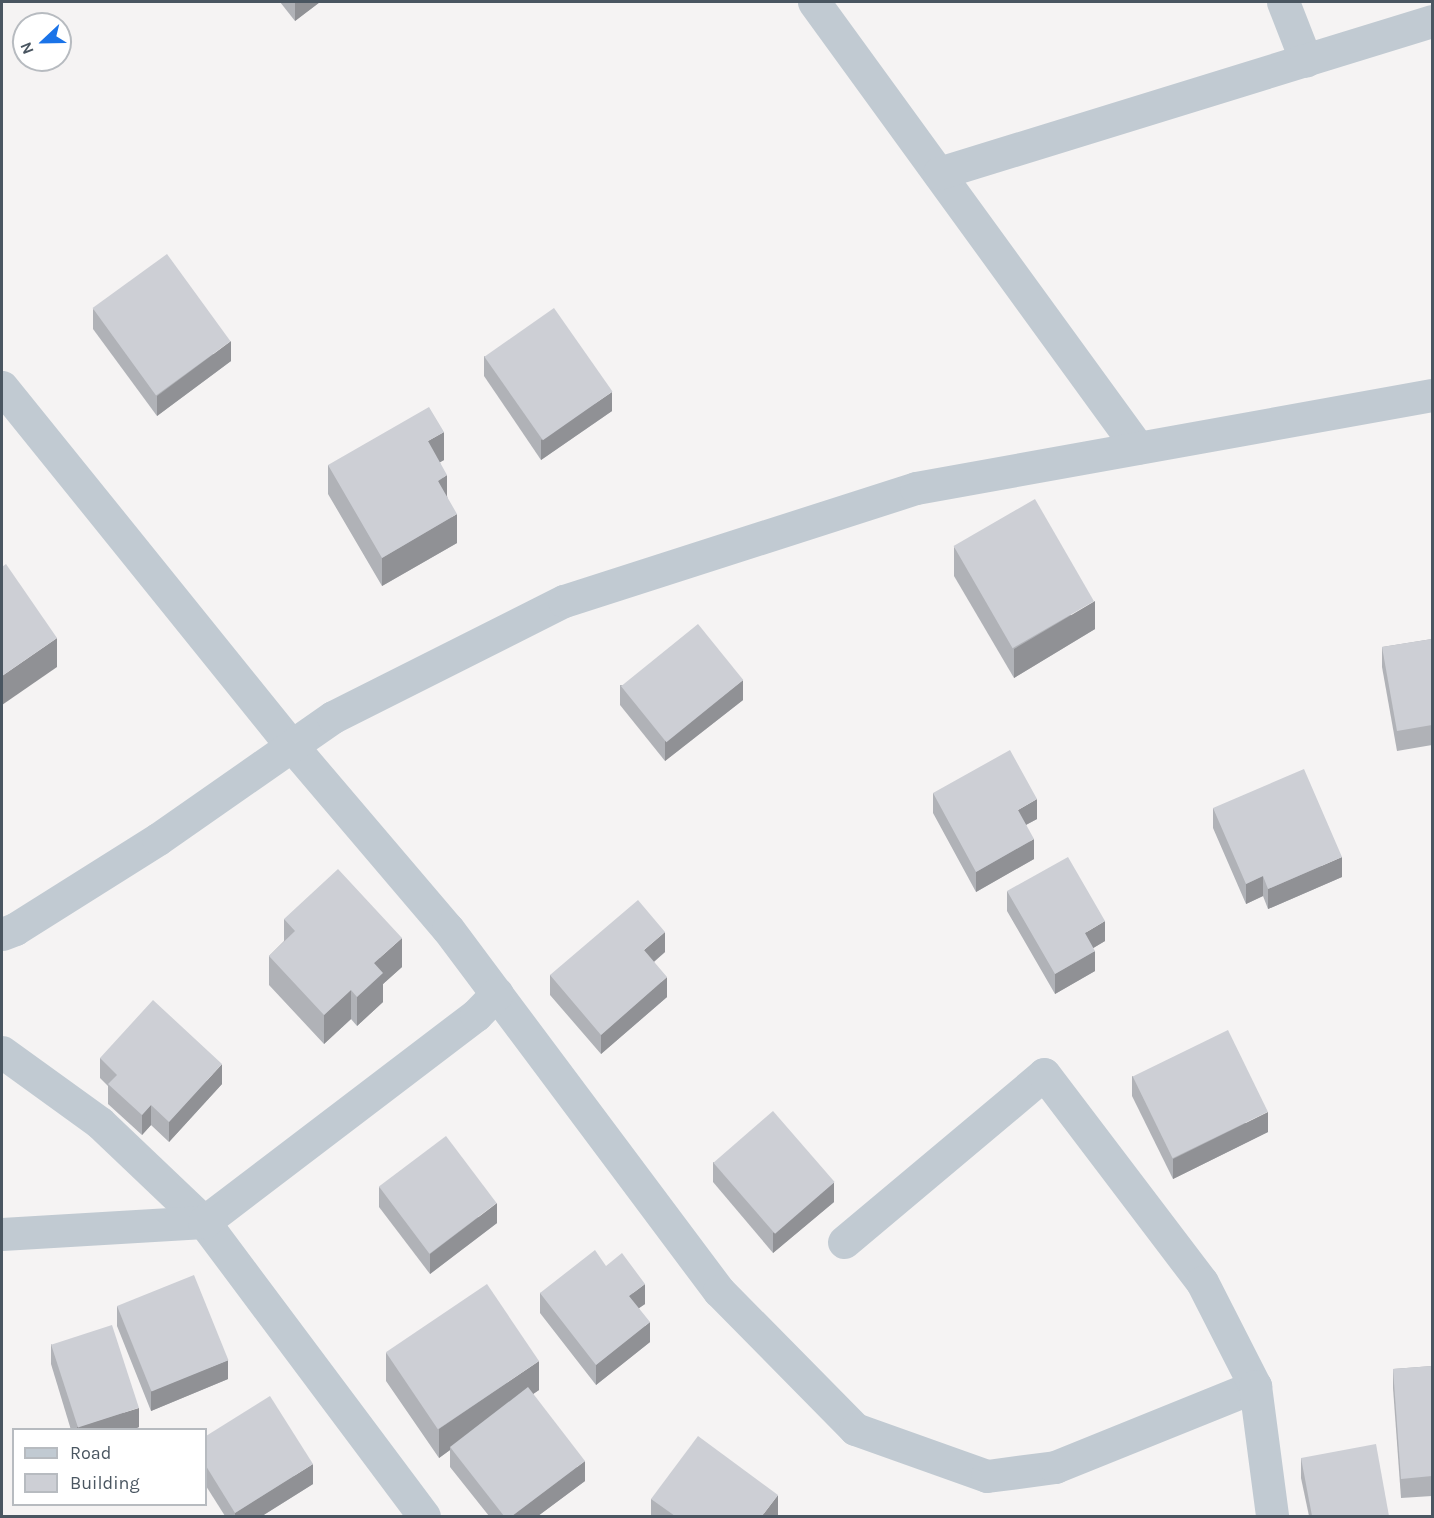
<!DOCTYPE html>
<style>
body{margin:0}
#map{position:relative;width:1434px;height:1518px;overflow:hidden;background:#f5f3f3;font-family:Karla,sans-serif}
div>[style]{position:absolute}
.street>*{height:33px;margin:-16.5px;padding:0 16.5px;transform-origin:16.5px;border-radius:16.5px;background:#c1cad2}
.wall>*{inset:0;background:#b0b2b7}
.shaded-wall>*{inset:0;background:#909195}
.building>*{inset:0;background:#cdcfd5;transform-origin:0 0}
span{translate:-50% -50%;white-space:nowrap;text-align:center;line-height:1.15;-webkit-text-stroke:6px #fff;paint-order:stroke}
.frame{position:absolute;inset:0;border:3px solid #4a5661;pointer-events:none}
.legend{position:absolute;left:12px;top:1428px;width:195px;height:78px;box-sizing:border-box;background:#fff;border:2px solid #b7bbc0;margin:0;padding:8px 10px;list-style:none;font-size:18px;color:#4a5661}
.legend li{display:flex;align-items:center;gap:12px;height:30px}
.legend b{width:30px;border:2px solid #b7bbc0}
.north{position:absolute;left:12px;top:12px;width:60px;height:60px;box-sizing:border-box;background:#fff;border:2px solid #b7bbc0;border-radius:50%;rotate:248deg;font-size:16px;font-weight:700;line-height:24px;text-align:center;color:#4a5661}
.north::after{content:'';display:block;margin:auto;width:21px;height:27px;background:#1a73e8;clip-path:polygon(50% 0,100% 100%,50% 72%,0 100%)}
</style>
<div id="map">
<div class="street">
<i style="left:814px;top:2px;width:551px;rotate:54deg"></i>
<i style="left:1283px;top:2px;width:63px;rotate:68.7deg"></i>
<i style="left:939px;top:173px;width:516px;rotate:-17.14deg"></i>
<i style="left:2px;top:387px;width:461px;rotate:51.1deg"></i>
<i style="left:292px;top:746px;width:240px;rotate:49.6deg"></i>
<i style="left:448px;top:929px;width:452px;rotate:53.2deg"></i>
<i style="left:719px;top:1291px;width:194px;rotate:45.4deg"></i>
<i style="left:855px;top:1429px;width:140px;rotate:19.6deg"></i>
<i style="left:987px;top:1476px;width:69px;rotate:-7.5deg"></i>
<i style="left:1055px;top:1467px;width:216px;rotate:-22deg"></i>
<i style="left:2px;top:934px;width:14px;rotate:-21deg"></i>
<i style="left:15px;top:929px;width:169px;rotate:-32.2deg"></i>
<i style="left:158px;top:839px;width:213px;rotate:-34.9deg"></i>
<i style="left:333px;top:717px;width:258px;rotate:-26.7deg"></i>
<i style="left:564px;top:601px;width:370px;rotate:-17.8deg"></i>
<i style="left:916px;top:488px;width:524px;rotate:-10.22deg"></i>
<i style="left:2px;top:1052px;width:121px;rotate:35.9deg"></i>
<i style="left:100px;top:1123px;width:144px;rotate:43.6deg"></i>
<i style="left:204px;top:1222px;width:367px;rotate:53.2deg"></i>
<i style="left:2px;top:1234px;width:202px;rotate:-3.4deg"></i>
<i style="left:204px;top:1222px;width:342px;rotate:-37.3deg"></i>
<i style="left:476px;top:1015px;width:30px;rotate:-46deg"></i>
<i style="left:844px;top:1242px;width:261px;rotate:-40deg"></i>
<i style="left:1044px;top:1074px;width:261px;rotate:52.8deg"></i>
<i style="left:1202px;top:1282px;width:117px;rotate:63deg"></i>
<i style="left:1255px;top:1386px;width:131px;rotate:82.5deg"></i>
</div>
<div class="wall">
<i style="clip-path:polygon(280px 2px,320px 2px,295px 21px)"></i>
<i style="clip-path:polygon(1432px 267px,1432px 293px,1431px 288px,1431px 268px)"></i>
<i style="clip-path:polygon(93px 309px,231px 361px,157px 416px,93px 329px)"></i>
<i style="clip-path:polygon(484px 356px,612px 411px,541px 460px,484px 376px)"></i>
<i style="clip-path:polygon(444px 460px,440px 462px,457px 543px,382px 586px,328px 494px,328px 465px)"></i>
<i style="clip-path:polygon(954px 547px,1095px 629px,1014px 678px,954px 576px)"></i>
<i style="clip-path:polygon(1432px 639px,1432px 745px,1397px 751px,1382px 667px,1382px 647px)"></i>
<i style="clip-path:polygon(620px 685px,743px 700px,665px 761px,620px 705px)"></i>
<i style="clip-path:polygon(933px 793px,1037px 819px,1026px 825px,1034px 859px,976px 892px,933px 813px)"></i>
<i style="clip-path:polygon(1213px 808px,1342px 877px,1268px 909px,1263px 896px,1246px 904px,1213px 828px)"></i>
<i style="clip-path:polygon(1007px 891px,1105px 941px,1093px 948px,1095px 971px,1055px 994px,1007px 911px)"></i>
<i style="clip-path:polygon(284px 919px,402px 967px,383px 984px,383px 1002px,357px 1026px,351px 1019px,324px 1044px,269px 985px,269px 956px,284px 941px)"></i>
<i style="clip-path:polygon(665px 952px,654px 962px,667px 997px,601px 1054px,550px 995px,550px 975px)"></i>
<i style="clip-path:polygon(100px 1058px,222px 1084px,169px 1142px,151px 1125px,142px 1135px,108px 1104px,108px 1086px,100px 1078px)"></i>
<i style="clip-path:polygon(1132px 1076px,1268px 1132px,1173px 1179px,1132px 1096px)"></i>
<i style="clip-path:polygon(713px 1162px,834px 1202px,773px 1253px,713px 1182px)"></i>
<i style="clip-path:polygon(379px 1187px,497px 1223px,430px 1274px,379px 1207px)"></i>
<i style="clip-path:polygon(606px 1266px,645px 1304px,639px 1308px,650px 1342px,596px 1385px,540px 1313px,540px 1293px)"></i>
<i style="clip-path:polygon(117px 1306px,228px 1379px,151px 1411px,117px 1326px)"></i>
<i style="clip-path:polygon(51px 1344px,139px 1427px,132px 1430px,71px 1430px,51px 1364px)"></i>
<i style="clip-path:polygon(386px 1353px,539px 1390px,533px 1394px,585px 1481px,538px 1516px,489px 1516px,450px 1467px,450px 1450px,439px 1458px,386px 1381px)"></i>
<i style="clip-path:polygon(1432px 1366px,1432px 1496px,1401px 1498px,1393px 1388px,1393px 1369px)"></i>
<i style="clip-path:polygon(206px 1436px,313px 1484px,262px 1516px,225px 1516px,206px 1486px)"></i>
<i style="clip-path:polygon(1301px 1458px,1389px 1516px,1309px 1516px,1301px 1478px)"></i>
<i style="clip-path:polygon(651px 1499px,778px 1515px,777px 1516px,651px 1516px)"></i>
</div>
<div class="shaded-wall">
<i style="clip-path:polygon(295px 2px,320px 2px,295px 21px)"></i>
<i style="clip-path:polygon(231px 341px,231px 361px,157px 416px,157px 396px)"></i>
<i style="clip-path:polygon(612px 392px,612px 411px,541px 460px,541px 440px)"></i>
<i style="clip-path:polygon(444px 432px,444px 460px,428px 469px,428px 441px)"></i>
<i style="clip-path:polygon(447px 475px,447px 503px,438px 481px)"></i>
<i style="clip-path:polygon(457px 514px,457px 543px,382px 586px,382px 558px)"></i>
<i style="clip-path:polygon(1095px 601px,1095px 629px,1014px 678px,1014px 649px)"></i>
<i style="clip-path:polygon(57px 638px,57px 667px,2px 705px,2px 676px)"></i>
<i style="clip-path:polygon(743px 680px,743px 700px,665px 761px,665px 741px)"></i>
<i style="clip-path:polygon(1037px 799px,1037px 819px,1018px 829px,1018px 810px)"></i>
<i style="clip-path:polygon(1034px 839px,1034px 859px,976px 892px,976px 872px)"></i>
<i style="clip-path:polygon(1342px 857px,1342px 877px,1268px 909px,1268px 889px)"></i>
<i style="clip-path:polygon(1263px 876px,1263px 896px,1246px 904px,1246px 884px)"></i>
<i style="clip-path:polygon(1105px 921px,1105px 941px,1085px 953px,1085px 933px)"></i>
<i style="clip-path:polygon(665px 932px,665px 952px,644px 970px,644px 950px)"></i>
<i style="clip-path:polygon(402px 938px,402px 967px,383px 984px,383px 1002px,357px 1026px,357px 997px,374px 963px)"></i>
<i style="clip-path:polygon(1095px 951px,1095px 971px,1055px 994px,1055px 974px)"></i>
<i style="clip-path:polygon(667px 977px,667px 997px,601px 1054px,601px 1035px)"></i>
<i style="clip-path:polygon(351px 990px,351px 1019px,324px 1044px,324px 1015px)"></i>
<i style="clip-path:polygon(222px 1064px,222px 1084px,169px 1142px,169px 1122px)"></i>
<i style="clip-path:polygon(151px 1105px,151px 1125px,142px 1135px,142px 1115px)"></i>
<i style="clip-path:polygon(1268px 1112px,1268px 1132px,1173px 1179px,1173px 1159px)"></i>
<i style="clip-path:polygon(834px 1182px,834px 1202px,773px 1253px,773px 1233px)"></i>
<i style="clip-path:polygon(497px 1203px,497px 1223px,430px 1274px,430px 1254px)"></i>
<i style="clip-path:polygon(645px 1284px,645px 1304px,629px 1315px,629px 1296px)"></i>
<i style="clip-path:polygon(650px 1322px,650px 1342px,596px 1385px,596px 1365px)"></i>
<i style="clip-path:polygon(228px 1360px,228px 1379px,151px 1411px,151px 1391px)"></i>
<i style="clip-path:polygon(539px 1361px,539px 1390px,452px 1449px,450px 1447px,450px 1450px,439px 1458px,439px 1429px)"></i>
<i style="clip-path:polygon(139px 1408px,139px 1427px,132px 1430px,77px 1430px,77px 1427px)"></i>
<i style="clip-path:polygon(585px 1461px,585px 1481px,538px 1516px,512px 1516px)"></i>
<i style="clip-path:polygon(313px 1464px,313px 1484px,262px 1516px,235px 1516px,235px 1513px)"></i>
<i style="clip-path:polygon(778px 1495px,778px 1515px,777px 1516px,762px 1516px)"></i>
</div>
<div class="building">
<i style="left:167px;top:254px;width:108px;height:92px;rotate:54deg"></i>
<i style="left:554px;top:308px;width:102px;height:85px;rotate:55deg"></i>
<i style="clip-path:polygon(429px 407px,444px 432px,428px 441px,447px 475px,438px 481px,457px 514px,382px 558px,328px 465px)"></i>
<i style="left:1035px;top:499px;width:118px;height:94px;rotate:60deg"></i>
<i style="clip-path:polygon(6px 564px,57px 638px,2px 676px,2px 567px)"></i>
<i style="left:698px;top:624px;width:72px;height:99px;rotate:51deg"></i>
<i style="clip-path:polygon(1432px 639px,1432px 725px,1397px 731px,1382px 647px)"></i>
<i style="clip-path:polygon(1010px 750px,1037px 799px,1018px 810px,1034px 839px,976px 872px,933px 793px)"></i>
<i style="clip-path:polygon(1304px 769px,1342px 857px,1268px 889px,1263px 876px,1246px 884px,1213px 808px)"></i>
<i style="clip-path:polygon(1068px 857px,1105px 921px,1085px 933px,1095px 951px,1055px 974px,1007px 891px)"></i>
<i style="clip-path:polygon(338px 869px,402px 938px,374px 963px,383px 973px,357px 997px,351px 990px,324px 1015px,269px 956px,295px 931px,284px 919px)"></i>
<i style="clip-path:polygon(638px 900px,665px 932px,644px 950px,667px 977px,601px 1035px,550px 975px)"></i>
<i style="clip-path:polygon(153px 1000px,222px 1064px,169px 1122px,151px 1105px,142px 1115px,108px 1084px,117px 1075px,100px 1058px)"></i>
<i style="left:1228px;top:1030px;width:91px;height:106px;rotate:64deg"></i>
<i style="left:773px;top:1111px;width:94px;height:79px;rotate:49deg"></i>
<i style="left:446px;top:1136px;width:84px;height:84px;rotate:53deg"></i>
<i style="clip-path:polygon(595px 1250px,606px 1266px,622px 1253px,645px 1284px,629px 1296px,650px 1322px,596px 1365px,540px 1293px)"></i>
<i style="left:194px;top:1275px;width:92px;height:83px;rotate:68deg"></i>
<i style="left:487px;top:1284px;width:93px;height:122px;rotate:56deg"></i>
<i style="left:112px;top:1325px;width:87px;height:64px;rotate:72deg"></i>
<i style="clip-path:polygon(1432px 1366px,1432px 1476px,1401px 1479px,1393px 1369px)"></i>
<i style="clip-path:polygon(528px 1387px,585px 1461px,512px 1516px,504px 1516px,450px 1447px)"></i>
<i style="clip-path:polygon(270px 1396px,313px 1464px,235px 1513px,206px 1466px,206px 1436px)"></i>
<i style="clip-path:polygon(698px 1436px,778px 1495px,762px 1516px,675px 1516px,651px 1499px)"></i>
<i style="clip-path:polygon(1376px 1444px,1389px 1516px,1312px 1516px,1301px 1458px)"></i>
</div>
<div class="frame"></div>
<ul class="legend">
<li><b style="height:8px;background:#c1cad2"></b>Road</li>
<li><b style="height:16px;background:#cdcfd5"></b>Building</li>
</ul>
<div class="north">N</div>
</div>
